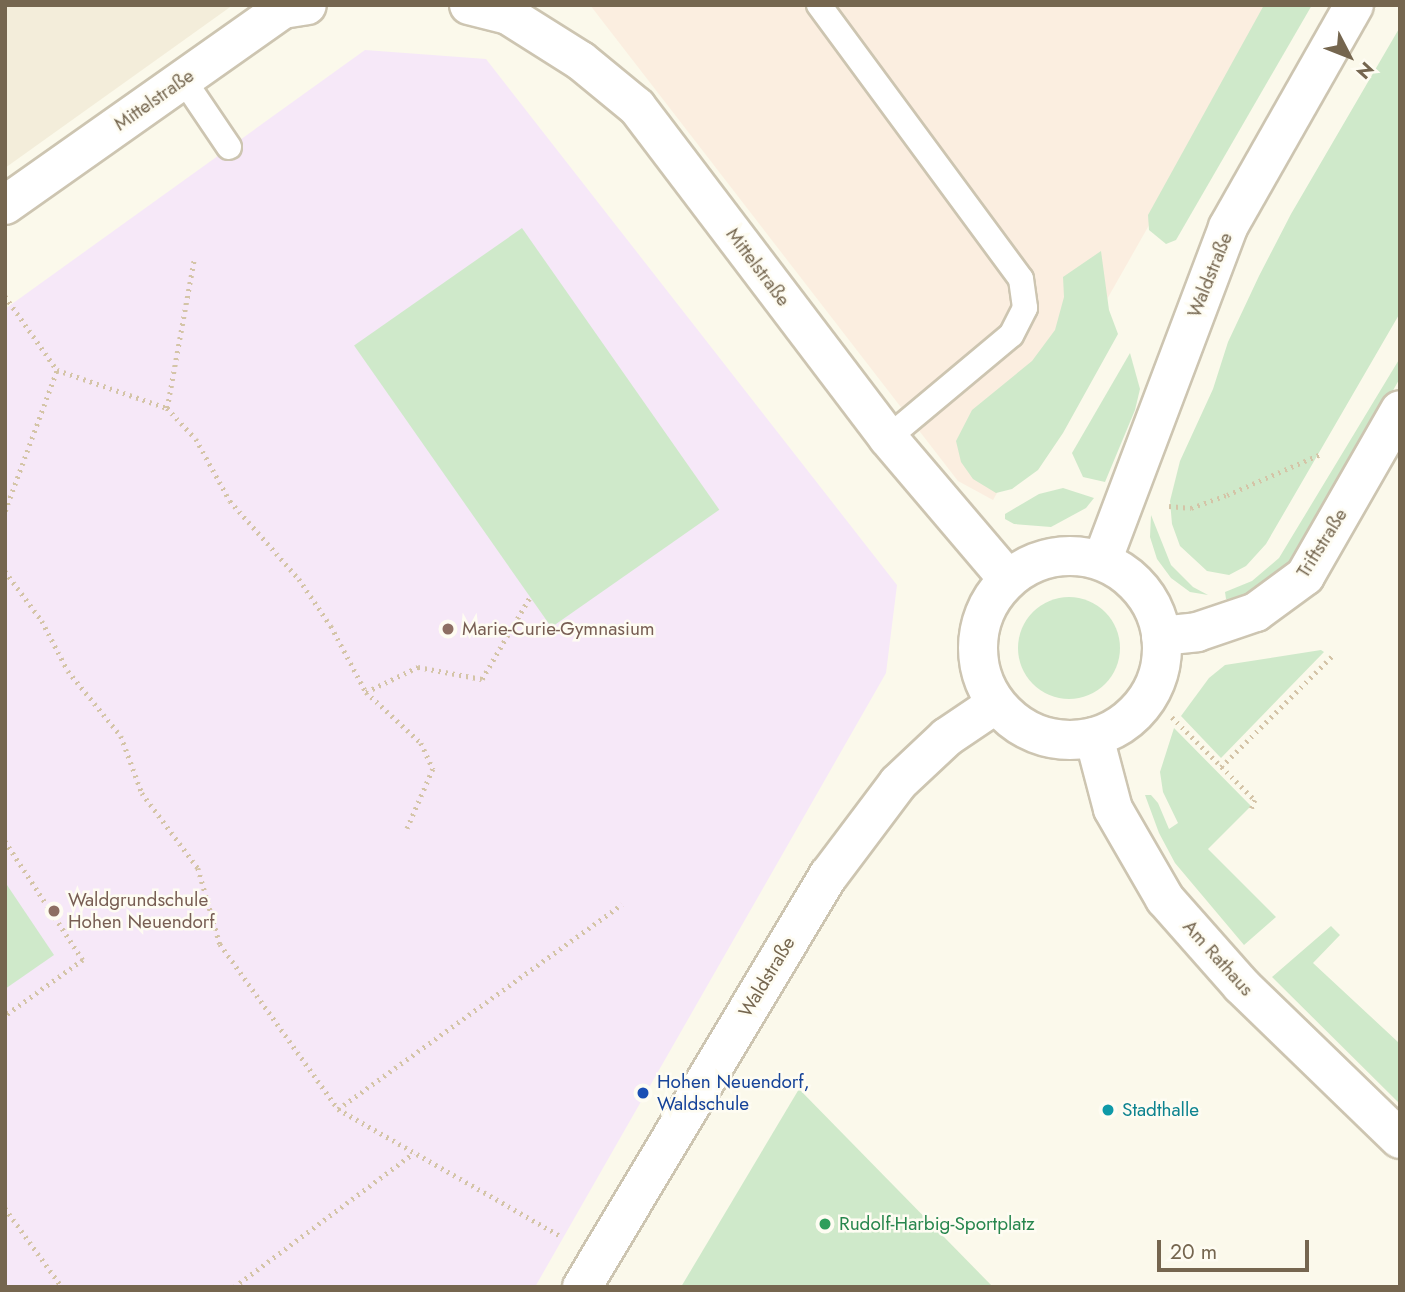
<!DOCTYPE html>
<meta charset="utf-8">
<style>
body{margin:0}
#map{position:relative;width:1405px;height:1292px;overflow:hidden;background:#fbf9eb;font-family:Jost,sans-serif}
div>[style]{position:absolute}
.residential>*{inset:0;background:#f3edda}
.commercial>*{inset:0;background:#fbeee0}
.education>*{inset:0;background:#f6e8f8}
.green>*{inset:0;background:#cfe9ca;transform-origin:0 0}
.round{border-radius:50%}
.path>*{height:4.5px;margin-top:-2.25px;transform-origin:0;background:repeating-linear-gradient(90deg,#d4c4a7 0 2px,transparent 0 7px)}
.roads{filter:drop-shadow(2px 0 #cdc5b1) drop-shadow(-2px 0 #cdc5b1) drop-shadow(0 2px #cdc5b1) drop-shadow(0 -2px #cdc5b1)}
.lane>*{height:24px;margin:-12px;padding:0 12px;transform-origin:12px;border-radius:12px;background:#fff}
.street>*{height:38px;margin:-19px;padding:0 19px;transform-origin:19px;border-radius:19px;background:#fff}
.street>.ring{margin:-19px;padding:0;box-sizing:content-box;background:none;border:38px solid #fff;border-radius:50%}
.dots>*{width:19px;height:19px;translate:-50% -50%;box-sizing:border-box;border:4px solid #fefcf2;border-radius:50%}
span{translate:-50% -50%;white-space:nowrap;text-align:center;line-height:1.15;-webkit-text-stroke:5px #fefcf2;paint-order:stroke}
.street-label{font-size:19px;color:#75664f}
.education-label{font-size:19px;color:#785e54}
.left{translate:0 -50%;text-align:left}
.transit-label{font-size:19px;color:#164399}
.culture-label{font-size:19px;color:#0d838f}
.leisure-label{font-size:19px;color:#27864d}
.frame{position:absolute;inset:0;border:7px solid #75664f;pointer-events:none}
.north{position:absolute;left:1314px;top:21px;width:70px;height:70px;-webkit-text-stroke:5px #fefcf2;paint-order:stroke;rotate:132deg;font-size:19px;font-weight:700;line-height:28px;text-align:center;color:#75664f}
.north::after{content:'';display:block;margin:auto;width:24px;height:32px;background:#75664f;clip-path:polygon(50% 0,100% 100%,50% 72%,0 100%)}
.scale{position:absolute;left:1157px;top:1240px;width:152px;height:32px;box-sizing:border-box;border:4px solid #75664f;border-top:0;padding-left:9px;font-size:21px;line-height:24px;white-space:nowrap;color:#75664f;-webkit-text-stroke:5px #fefcf2;paint-order:stroke}
</style>
<div id="map">
<div class="residential">
<i style="clip-path:polygon(5px 5px,233px 5px,5px 168px)"></i>
</div>
<div class="commercial">
<i style="clip-path:polygon(590px 5px,1274px 5px,993px 500px,958px 481px)"></i>
</div>
<div class="education">
<i style="clip-path:polygon(365px 50px,486px 59px,897px 585px,886px 673px,535px 1287px,5px 1287px,5px 309px)"></i>
</div>
<div class="green">
<i style="clip-path:polygon(1264px 5px,1312px 5px,1176px 240px,1166px 244px,1149px 230px,1148px 215px)"></i>
<i style="clip-path:polygon(1400px 27px,1400px 313px,1266px 544px,1246px 566px,1229px 575px,1207px 571px,1180px 546px,1172px 524px,1170px 501px,1180px 461px,1213px 389px,1228px 342px,1259px 276px,1291px 214px)"></i>
<i style="left:522px;top:228px;width:344px;height:205px;rotate:55deg"></i>
<i style="clip-path:polygon(1101px 251px,1109px 310px,1118px 334px,1063px 433px,1038px 470px,1012px 489px,996px 493px,973px 479px,961px 462px,956px 441px,972px 410px,1032px 361px,1055px 330px,1064px 297px,1063px 277px)"></i>
<i style="clip-path:polygon(1130px 353px,1140px 389px,1135px 410px,1105px 482px,1083px 477px,1072px 453px)"></i>
<i style="clip-path:polygon(1400px 358px,1400px 378px,1304px 549px,1282px 578px,1246px 598px,1226px 599px,1225px 592px,1252px 581px,1279px 558px)"></i>
<i style="clip-path:polygon(1063px 488px,1094px 498px,1086px 508px,1051px 527px,1014px 524px,1005px 519px,1005px 514px,1039px 494px)"></i>
<i style="clip-path:polygon(1151px 515px,1171px 565px,1193px 587px,1208px 595px,1190px 592px,1171px 578px,1157px 559px,1150px 537px)"></i>
<i class="round" style="left:1018px;top:597px;width:102px;height:102px"></i>
<i style="clip-path:polygon(1321px 650px,1324px 652px,1221px 758px,1181px 716px,1209px 678px,1225px 665px)"></i>
<i style="clip-path:polygon(1174px 728px,1251px 806px,1208px 849px,1276px 917px,1244px 945px,1175px 863px,1159px 833px,1145px 795px,1151px 795px,1158px 803px,1169px 829px,1178px 823px,1163px 792px,1160px 772px)"></i>
<i style="clip-path:polygon(5px 882px,54px 955px,5px 989px)"></i>
<i style="clip-path:polygon(1331px 926px,1340px 935px,1313px 963px,1398px 1042px,1400px 1041px,1400px 1104px,1272px 977px)"></i>
<i style="clip-path:polygon(799px 1089px,993px 1287px,681px 1287px)"></i>
</div>
<div class="path">
<i style="left:5px;top:296px;width:90px;rotate:54.9deg"></i>
<i style="left:57px;top:370px;width:116px;rotate:19.1deg"></i>
<i style="left:167px;top:408px;width:42px;rotate:46.9deg"></i>
<i style="left:196px;top:439px;width:71px;rotate:61.3deg"></i>
<i style="left:230px;top:501px;width:104px;rotate:48.5deg"></i>
<i style="left:299px;top:579px;width:57px;rotate:55.8deg"></i>
<i style="left:331px;top:626px;width:75px;rotate:62.1deg"></i>
<i style="left:366px;top:692px;width:75px;rotate:42.8deg"></i>
<i style="left:421px;top:743px;width:29px;rotate:65deg"></i>
<i style="left:433px;top:769px;width:65px;rotate:113.4deg"></i>
<i style="left:167px;top:408px;width:151px;rotate:-79.7deg"></i>
<i style="left:1169px;top:506px;width:22px;rotate:5deg"></i>
<i style="left:1191px;top:508px;width:38px;rotate:-20deg"></i>
<i style="left:1227px;top:495px;width:103px;rotate:-23.6deg"></i>
<i style="left:5px;top:511px;width:150px;rotate:-69.8deg"></i>
<i style="left:5px;top:571px;width:62px;rotate:53.5deg"></i>
<i style="left:42px;top:621px;width:56px;rotate:62.5deg"></i>
<i style="left:68px;top:671px;width:84px;rotate:50.8deg"></i>
<i style="left:121px;top:736px;width:61px;rotate:69.8deg"></i>
<i style="left:142px;top:793px;width:94px;rotate:53.3deg"></i>
<i style="left:198px;top:868px;width:79px;rotate:73.9deg"></i>
<i style="left:220px;top:944px;width:203px;rotate:54.4deg"></i>
<i style="left:338px;top:1109px;width:257px;rotate:29.7deg"></i>
<i style="left:366px;top:692px;width:58px;rotate:-25.7deg"></i>
<i style="left:418px;top:667px;width:65px;rotate:10.6deg"></i>
<i style="left:482px;top:679px;width:97px;rotate:-59.7deg"></i>
<i style="left:1172px;top:717px;width:117px;rotate:45deg"></i>
<i style="left:1255px;top:800px;width:9px;rotate:111deg"></i>
<i style="left:1221px;top:767px;width:157px;rotate:-45deg"></i>
<i style="left:5px;top:841px;width:142px;rotate:56.8deg"></i>
<i style="left:83px;top:960px;width:96px;rotate:144.3deg"></i>
<i style="left:338px;top:1109px;width:350px;rotate:-35.8deg"></i>
<i style="left:5px;top:1208px;width:97px;rotate:54.2deg"></i>
<i style="left:234px;top:1287px;width:224px;rotate:-36.7deg"></i>
</div>
<div class="roads">
<div class="lane">
<i style="left:819px;top:5px;width:340px;rotate:53.6deg"></i>
<i style="left:1021px;top:279px;width:29px;rotate:82deg"></i>
<i style="left:1025px;top:308px;width:30px;rotate:117deg"></i>
<i style="left:1011px;top:335px;width:160px;rotate:140.1deg"></i>
<i style="left:183px;top:79px;width:82px;rotate:55.9deg"></i>
</div>
<div class="street">
<i style="left:469px;top:5px;width:40px;rotate:14.4deg"></i>
<i style="left:508px;top:15px;width:86px;rotate:32.2deg"></i>
<i style="left:581px;top:61px;width:72px;rotate:39.4deg"></i>
<i style="left:637px;top:107px;width:415px;rotate:52.8deg"></i>
<i style="left:888px;top:438px;width:185px;rotate:49.6deg"></i>
<i style="left:5px;top:205px;width:340px;rotate:-35.2deg"></i>
<i style="left:283px;top:9px;width:24px;rotate:-9deg"></i>
<i class="ring" style="left:978px;top:556px;width:146px;height:146px"></i>
<i style="left:1102px;top:561px;width:357px;rotate:-69.3deg"></i>
<i style="left:1228px;top:227px;width:255px;rotate:-60.4deg"></i>
<i style="left:1161px;top:636px;width:36px;rotate:-6deg"></i>
<i style="left:1197px;top:632px;width:62px;rotate:-18.7deg"></i>
<i style="left:1256px;top:612px;width:61px;rotate:-36.3deg"></i>
<i style="left:1305px;top:576px;width:191px;rotate:-60.2deg"></i>
<i style="left:1094px;top:737px;width:74px;rotate:75.2deg"></i>
<i style="left:1113px;top:809px;width:104px;rotate:60deg"></i>
<i style="left:1165px;top:899px;width:115px;rotate:48.5deg"></i>
<i style="left:1241px;top:985px;width:221px;rotate:44.1deg"></i>
<i style="left:582px;top:1287px;width:480px;rotate:-59.1deg"></i>
<i style="left:829px;top:875px;width:115px;rotate:-53.1deg"></i>
<i style="left:898px;top:783px;width:67px;rotate:-43.2deg"></i>
<i style="left:947px;top:737px;width:59px;rotate:-34deg"></i>
</div>
</div>
<div class="dots">
<i style="left:448px;top:629px;background:#8d6e63"></i>
<i style="left:54px;top:911px;background:#8d6e63"></i>
<i style="left:643px;top:1093px;background:#1a4fb4"></i>
<i style="left:1108px;top:1110px;background:#0f9aa8"></i>
<i style="left:825px;top:1224px;background:#2e9e5b"></i>
</div>
<div class="street-label">
<span style="left:154px;top:100px;rotate:-35deg">Mittelstraße</span>
<span style="left:758px;top:267px;rotate:53deg">Mittelstraße</span>
<span style="left:1210px;top:275px;rotate:-68deg">Waldstraße</span>
<span style="left:1322px;top:543px;rotate:-58deg">Triftstraße</span>
<span style="left:1218px;top:958px;rotate:48deg">Am Rathaus</span>
<span style="left:767px;top:977px;rotate:-59deg">Waldstraße</span>
</div>
<div class="education-label">
<span class="left" style="left:462px;top:629px">Marie-Curie-Gymnasium</span>
<span class="left" style="left:68px;top:911px">Waldgrundschule<br>Hohen Neuendorf</span>
</div>
<div class="transit-label">
<span class="left" style="left:657px;top:1093px">Hohen Neuendorf,<br>Waldschule</span>
</div>
<div class="culture-label">
<span class="left" style="left:1122px;top:1110px">Stadthalle</span>
</div>
<div class="leisure-label">
<span class="left" style="left:839px;top:1224px">Rudolf-Harbig-Sportplatz</span>
</div>
<div class="frame"></div>
<div class="north">N</div>
<div class="scale">20 m</div>
</div>
